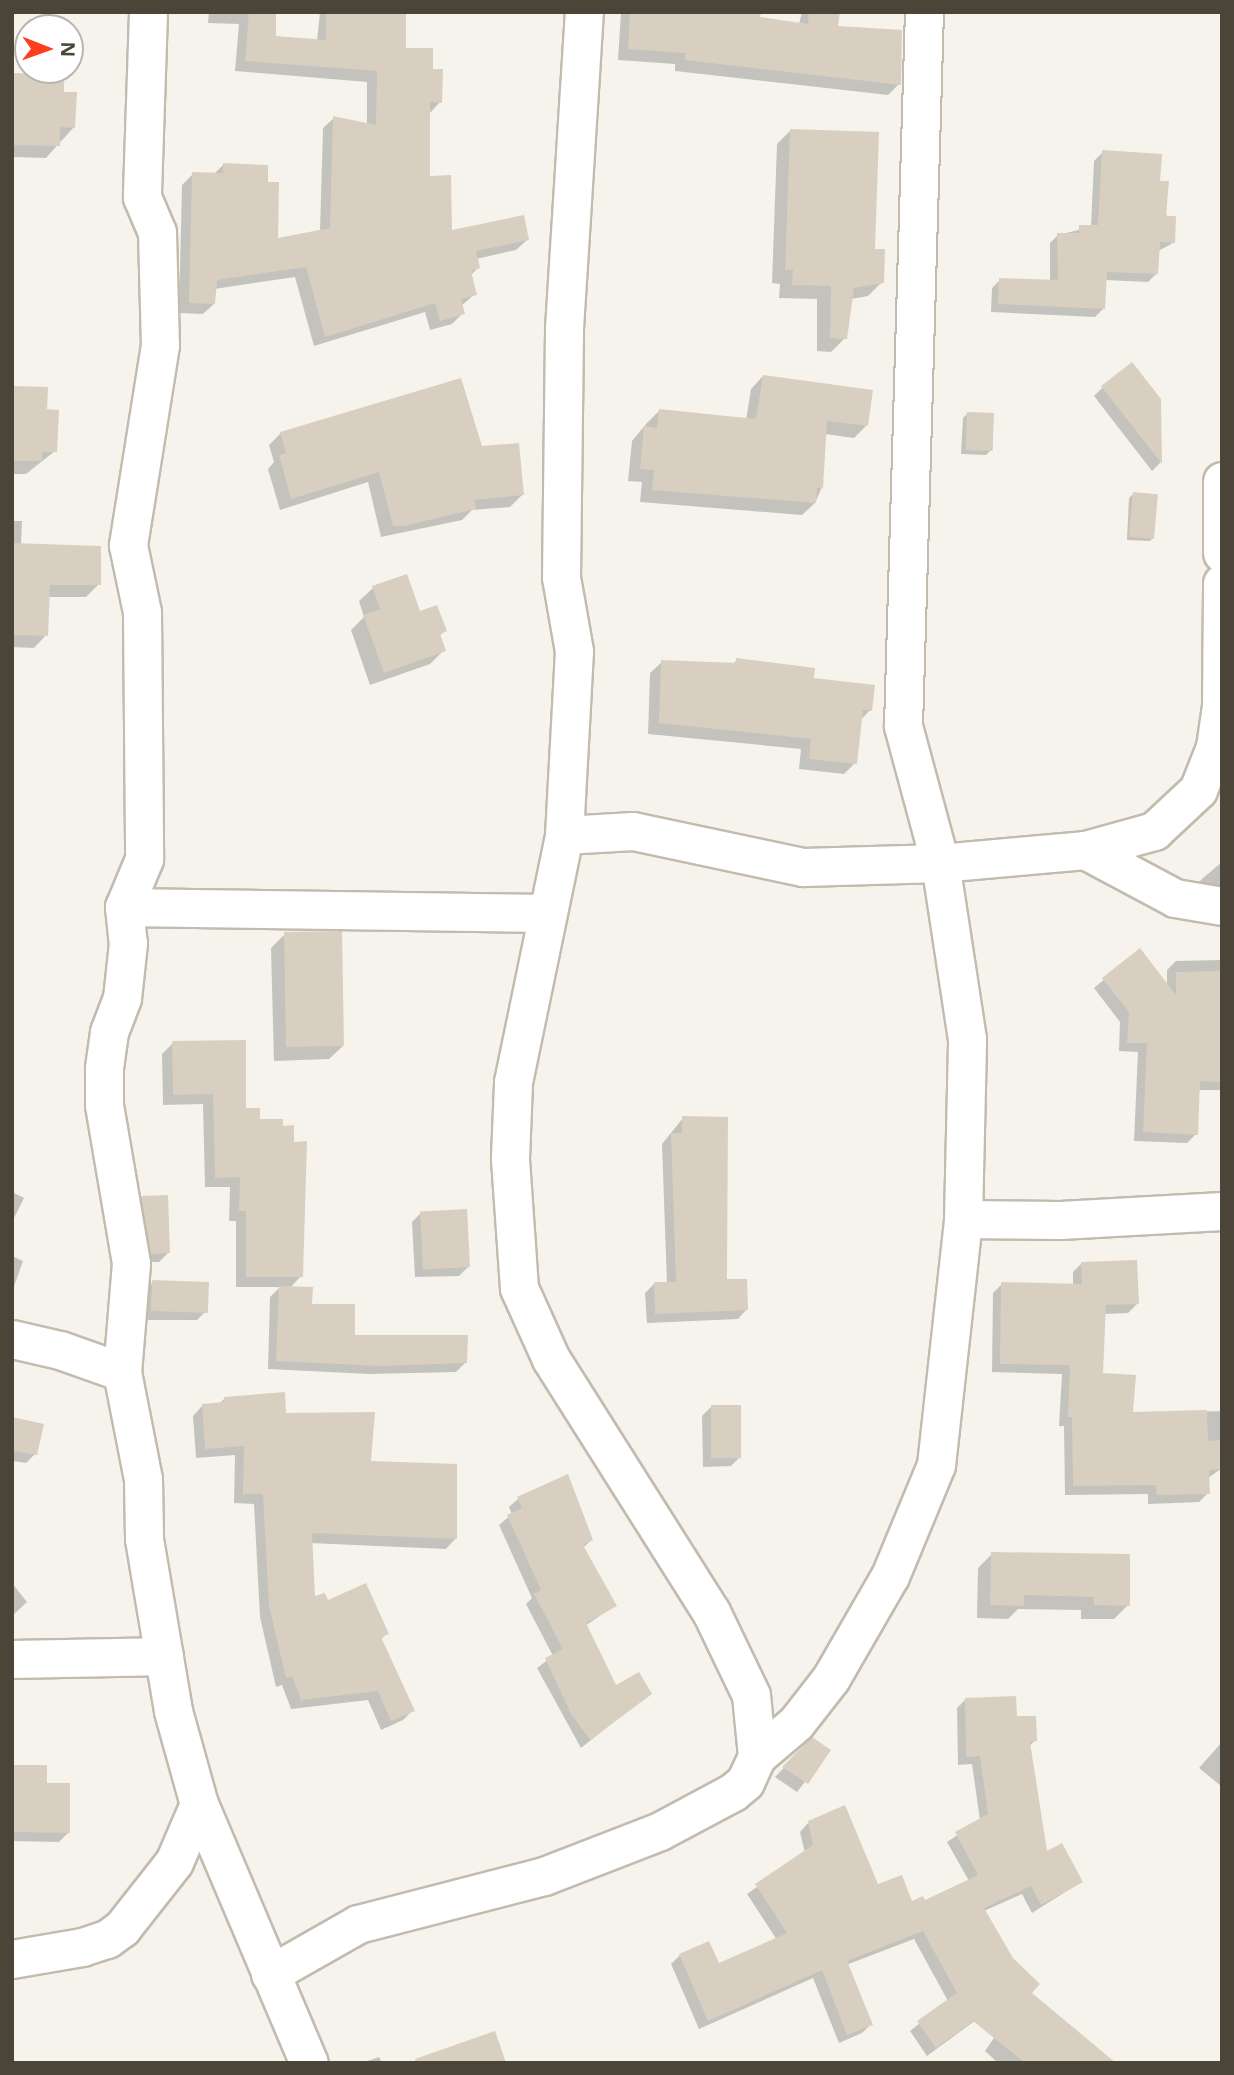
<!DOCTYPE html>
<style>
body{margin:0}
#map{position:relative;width:1234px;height:2075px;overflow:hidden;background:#f6f3ec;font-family:"Noto Sans",sans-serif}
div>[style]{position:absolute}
.shadow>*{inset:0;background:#0003}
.building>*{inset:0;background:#d8cfc1;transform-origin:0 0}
.roads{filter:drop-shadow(2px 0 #c2bbae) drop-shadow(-2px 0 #c2bbae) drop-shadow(0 2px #c2bbae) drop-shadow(0 -2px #c2bbae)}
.street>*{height:37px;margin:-18.5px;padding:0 18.5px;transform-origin:18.5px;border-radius:18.5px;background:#fff}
span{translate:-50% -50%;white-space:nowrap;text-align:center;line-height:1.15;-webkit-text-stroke:5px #fff;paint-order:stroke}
.frame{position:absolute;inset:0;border:14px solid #4b4439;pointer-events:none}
.north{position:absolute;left:14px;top:14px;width:70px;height:70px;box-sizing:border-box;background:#fff;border:2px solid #b7b4b0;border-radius:50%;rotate:91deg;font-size:19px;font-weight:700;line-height:28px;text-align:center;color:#4b4439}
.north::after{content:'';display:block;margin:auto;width:24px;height:32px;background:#fc3f1d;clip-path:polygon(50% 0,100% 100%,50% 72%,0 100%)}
</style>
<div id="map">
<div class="shadow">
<i style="clip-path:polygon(12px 12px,53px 12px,50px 15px)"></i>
<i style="clip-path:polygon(209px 12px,274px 12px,274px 38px,317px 41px,320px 12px,405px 12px,404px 49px,431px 70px,440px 102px,430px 113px,429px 178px,451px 232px,527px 240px,516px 250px,476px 259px,479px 267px,470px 276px,475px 294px,461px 306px,463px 313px,452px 324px,430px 330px,425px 312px,314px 346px,295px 277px,214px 289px,214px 304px,203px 314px,179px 313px,182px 185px,193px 174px,214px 174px,223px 165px,266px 184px,276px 240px,320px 231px,323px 128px,334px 118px,367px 125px,367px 82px,235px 71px,239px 24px,208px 23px)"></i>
<i style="clip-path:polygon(621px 12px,759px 12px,758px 19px,799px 24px,802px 12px,838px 12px,836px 28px,899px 84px,888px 95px,675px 71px,675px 64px,618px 60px)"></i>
<i style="clip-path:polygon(12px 75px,62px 94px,74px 127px,46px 158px,12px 157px)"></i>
<i style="clip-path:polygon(791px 130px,873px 251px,882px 282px,868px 296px,851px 299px,845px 338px,831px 352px,817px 351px,817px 299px,779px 298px,780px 284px,772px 283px,777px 144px)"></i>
<i style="clip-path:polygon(1103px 152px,1159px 182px,1173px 243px,1158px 251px,1157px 273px,1148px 282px,1105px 280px,1104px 308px,1095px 317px,991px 312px,992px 288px,1000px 280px,1050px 282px,1050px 243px,1058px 235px,1091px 227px,1094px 161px)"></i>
<i style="clip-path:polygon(763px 376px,866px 426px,854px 438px,825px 434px,822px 487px,815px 503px,802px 515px,640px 502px,642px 482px,628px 481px,632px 441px,647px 423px,660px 410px,746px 420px,751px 389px)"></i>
<i style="clip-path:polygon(1103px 387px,1159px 400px,1160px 463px,1152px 471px,1094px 396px)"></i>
<i style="clip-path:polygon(12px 388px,45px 410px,55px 451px,26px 474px,12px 474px)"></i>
<i style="clip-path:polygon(967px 414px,990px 451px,986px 455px,961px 454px,963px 418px)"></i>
<i style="clip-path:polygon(281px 433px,481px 448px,522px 495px,510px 507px,472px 510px,462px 520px,381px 537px,368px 482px,280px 510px,268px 469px,274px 462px,269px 445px)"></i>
<i style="clip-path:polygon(1133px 494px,1154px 537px,1150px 541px,1127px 540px,1129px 498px)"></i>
<i style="clip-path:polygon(12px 521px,22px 521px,21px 545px,99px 584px,86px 597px,47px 597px,46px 635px,34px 648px,12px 647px)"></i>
<i style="clip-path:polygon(406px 576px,419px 613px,445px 631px,439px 636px,444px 650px,430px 664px,370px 685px,351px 630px,364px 617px,359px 601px,373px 588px)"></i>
<i style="clip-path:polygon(737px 660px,812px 679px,870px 710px,860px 721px,855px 763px,844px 774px,799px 769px,801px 749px,648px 734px,650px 673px,662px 662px,733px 664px)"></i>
<i style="clip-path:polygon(1222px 862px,1222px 898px,1195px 886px,1203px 878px)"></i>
<i style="clip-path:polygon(285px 934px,343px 1046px,329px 1059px,274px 1061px,271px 948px)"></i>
<i style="clip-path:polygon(1222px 960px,1222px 1090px,1198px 1090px,1196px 1134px,1187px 1143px,1134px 1141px,1138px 1052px,1119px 1051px,1120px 1022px,1094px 988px,1124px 963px,1167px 986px,1167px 970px,1176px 961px)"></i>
<i style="clip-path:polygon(173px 1043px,258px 1121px,301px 1276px,290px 1288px,354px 1336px,465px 1363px,456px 1372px,369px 1374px,268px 1369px,270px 1297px,280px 1287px,236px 1287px,236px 1221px,229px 1221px,230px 1187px,205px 1187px,203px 1104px,163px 1105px,162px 1054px)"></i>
<i style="clip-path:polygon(683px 1118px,725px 1281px,747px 1309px,738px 1319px,647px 1323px,645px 1293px,654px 1284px,667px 1284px,662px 1144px)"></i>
<i style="clip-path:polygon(12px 1192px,24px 1198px,12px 1222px)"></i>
<i style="clip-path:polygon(142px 1197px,168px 1253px,159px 1262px,142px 1262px,133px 1206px)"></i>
<i style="clip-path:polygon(421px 1213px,468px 1267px,459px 1276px,415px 1277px,412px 1222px)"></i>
<i style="clip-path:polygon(12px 1256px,23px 1261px,12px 1292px)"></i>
<i style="clip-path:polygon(1082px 1263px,1137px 1304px,1128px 1313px,1104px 1314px,1102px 1375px,1131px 1414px,1222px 1411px,1221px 1469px,1208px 1478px,1208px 1493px,1199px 1502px,1148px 1504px,1148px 1494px,1065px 1495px,1064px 1426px,1059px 1426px,1062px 1374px,992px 1372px,993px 1293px,1002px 1284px,1073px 1285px,1073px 1272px)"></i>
<i style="clip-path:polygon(153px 1282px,206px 1311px,197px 1320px,143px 1320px,144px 1291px)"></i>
<i style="clip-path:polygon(224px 1399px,285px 1414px,369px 1462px,455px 1539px,446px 1549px,310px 1543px,313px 1599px,387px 1633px,380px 1640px,413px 1710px,403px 1720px,381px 1730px,368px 1700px,291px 1709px,282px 1685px,276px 1687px,260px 1617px,254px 1504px,234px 1503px,235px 1455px,196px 1458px,193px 1416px,202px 1406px,218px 1405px)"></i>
<i style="clip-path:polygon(711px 1407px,740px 1457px,731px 1466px,703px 1467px,702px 1416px)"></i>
<i style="clip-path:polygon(12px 1418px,35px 1454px,26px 1463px,12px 1461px)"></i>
<i style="clip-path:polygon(518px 1499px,591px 1540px,583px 1548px,614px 1606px,585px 1626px,615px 1688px,649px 1694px,581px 1748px,537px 1668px,553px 1656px,526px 1604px,532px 1598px,499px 1525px,512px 1514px,509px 1507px)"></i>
<i style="clip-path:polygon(992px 1554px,1128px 1605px,1114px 1619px,1081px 1619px,1081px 1610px,1018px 1609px,1008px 1619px,977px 1618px,978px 1568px)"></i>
<i style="clip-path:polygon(12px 1583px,27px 1602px,12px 1616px)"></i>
<i style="clip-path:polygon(966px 1699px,1015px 1718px,1035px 1740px,1029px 1747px,1046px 1854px,1081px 1882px,1032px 1913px,1022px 1894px,984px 1911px,1022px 1986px,927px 2056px,910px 2031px,948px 2001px,914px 1939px,846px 1965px,871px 2024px,862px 2033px,839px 2043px,813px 1978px,699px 2029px,671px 1964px,680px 1955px,718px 1965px,777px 1940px,747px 1894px,805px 1853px,800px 1832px,808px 1823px,877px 1886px,911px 1903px,924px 1902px,969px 1881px,947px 1842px,980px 1820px,972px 1764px,958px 1765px,957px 1708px)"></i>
<i style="clip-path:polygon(812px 1739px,829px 1751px,797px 1792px,775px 1777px)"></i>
<i style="clip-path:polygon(1222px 1742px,1222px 1785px,1221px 1786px,1199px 1768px)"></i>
<i style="clip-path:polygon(12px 1766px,45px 1785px,68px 1833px,59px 1842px,12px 1841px)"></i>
<i style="clip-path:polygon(1017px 2004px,1107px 2063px,998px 2063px,985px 2051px)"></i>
<i style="clip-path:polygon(379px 2057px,382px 2063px,362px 2063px)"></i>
</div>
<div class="building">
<i style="clip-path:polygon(249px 12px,276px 12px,276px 36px,326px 40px,326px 14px,406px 12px,406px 48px,433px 48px,433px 69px,443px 69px,442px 103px,430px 102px,430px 176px,451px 175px,452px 230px,524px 215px,529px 240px,476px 251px,480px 268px,471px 271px,477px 295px,461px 299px,465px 314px,440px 321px,435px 303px,325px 337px,306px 267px,217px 280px,215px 304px,189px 303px,192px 172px,223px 173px,223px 163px,268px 165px,268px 182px,279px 182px,278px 238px,330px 228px,333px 116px,376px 125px,377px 71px,245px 61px)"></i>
<i style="clip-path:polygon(630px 12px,761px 12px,760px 17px,808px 24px,809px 12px,840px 12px,838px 26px,902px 30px,901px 85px,685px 60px,685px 53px,628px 49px)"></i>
<i style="clip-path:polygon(12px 73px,64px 74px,64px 92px,77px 92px,75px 128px,60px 127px,60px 146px,12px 145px)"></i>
<i style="clip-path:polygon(790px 129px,879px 132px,875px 249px,885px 249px,884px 283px,854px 288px,847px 339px,830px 338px,831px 286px,792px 285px,793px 270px,785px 270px)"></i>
<i style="clip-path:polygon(1102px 150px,1162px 154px,1160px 181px,1169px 181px,1166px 216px,1176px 216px,1175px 243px,1160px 242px,1158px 274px,1107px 272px,1105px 309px,998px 304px,999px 278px,1058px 280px,1057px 233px,1079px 233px,1079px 225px,1098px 225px)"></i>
<i style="clip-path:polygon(1132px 362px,1161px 399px,1162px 464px,1101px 386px)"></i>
<i style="clip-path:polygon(763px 375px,873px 390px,868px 426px,827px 421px,823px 488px,817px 488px,816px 503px,652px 490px,654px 470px,640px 469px,644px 426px,657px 428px,659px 409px,756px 419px)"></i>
<i style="clip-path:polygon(461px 378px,482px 446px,519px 443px,524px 495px,474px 500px,476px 509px,404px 526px,393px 526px,379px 472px,291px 499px,279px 455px,286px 453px,280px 432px)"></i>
<i style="clip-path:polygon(12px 386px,48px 387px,47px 409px,59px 410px,57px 452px,42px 452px,42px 461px,12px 461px)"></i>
<i style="left:967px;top:412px;width:27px;height:38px;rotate:2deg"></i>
<i style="left:1133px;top:492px;width:25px;height:45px;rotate:5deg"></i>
<i style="clip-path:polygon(12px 543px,101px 546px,101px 585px,50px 585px,48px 636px,12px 635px)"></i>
<i style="clip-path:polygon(407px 574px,420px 611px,437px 605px,447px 631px,440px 634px,446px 651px,384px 673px,363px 615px,380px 609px,372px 586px)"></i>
<i style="clip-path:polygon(736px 658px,815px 668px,814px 678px,875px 685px,872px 711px,863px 710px,857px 764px,809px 759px,811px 739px,659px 723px,661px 660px,736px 663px)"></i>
<i style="left:342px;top:931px;width:115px;height:58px;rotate:89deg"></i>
<i style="clip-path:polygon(1140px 948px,1176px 995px,1176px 972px,1222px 971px,1222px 1082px,1200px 1081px,1198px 1135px,1143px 1132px,1147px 1043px,1127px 1043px,1129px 1012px,1102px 978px)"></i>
<i style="clip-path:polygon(246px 1040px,246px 1108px,260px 1108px,260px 1119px,283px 1119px,283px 1126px,294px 1125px,294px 1142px,307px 1141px,303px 1277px,246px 1277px,246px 1211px,239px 1211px,240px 1177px,215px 1178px,213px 1094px,173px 1095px,172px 1041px)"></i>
<i style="clip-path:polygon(682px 1116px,728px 1117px,727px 1279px,747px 1279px,748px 1310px,655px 1314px,654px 1282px,676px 1282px,671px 1133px,682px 1133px)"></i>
<i style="clip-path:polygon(168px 1195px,170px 1253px,151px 1254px,141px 1196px)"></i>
<i style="left:467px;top:1209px;width:58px;height:47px;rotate:87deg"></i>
<i style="clip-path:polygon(1137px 1260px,1139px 1304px,1106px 1305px,1103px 1373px,1136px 1375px,1133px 1412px,1207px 1410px,1208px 1441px,1222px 1440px,1222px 1469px,1209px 1470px,1210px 1494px,1157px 1495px,1156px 1485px,1073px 1486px,1072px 1417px,1068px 1417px,1070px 1365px,1000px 1364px,1001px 1282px,1082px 1284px,1081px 1262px)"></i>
<i style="left:152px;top:1280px;width:57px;height:31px;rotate:2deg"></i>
<i style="clip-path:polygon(279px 1286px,313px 1287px,312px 1304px,355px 1304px,355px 1335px,468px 1335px,467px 1363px,380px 1366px,276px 1361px)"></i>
<i style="clip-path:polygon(285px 1392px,286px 1413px,375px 1412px,371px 1461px,457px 1464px,457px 1539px,312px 1533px,315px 1596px,325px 1593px,328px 1600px,366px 1583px,389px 1634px,381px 1637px,415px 1711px,391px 1721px,378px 1691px,301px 1700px,292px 1676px,286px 1678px,269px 1606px,263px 1494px,243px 1494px,244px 1446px,205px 1449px,202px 1404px,224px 1402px,224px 1397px)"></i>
<i style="left:711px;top:1405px;width:30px;height:53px"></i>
<i style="clip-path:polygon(12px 1417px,44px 1424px,37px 1455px,12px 1451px)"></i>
<i style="clip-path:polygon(568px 1474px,593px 1540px,583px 1545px,617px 1606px,586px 1623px,616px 1685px,639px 1672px,652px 1694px,590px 1740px,571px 1714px,545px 1658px,563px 1649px,534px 1594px,541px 1590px,507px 1515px,522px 1508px,517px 1497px)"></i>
<i style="clip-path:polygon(991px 1552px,1130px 1554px,1130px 1606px,1094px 1605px,1094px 1597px,1024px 1595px,1024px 1606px,990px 1605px)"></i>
<i style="clip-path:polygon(1016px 1696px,1017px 1716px,1036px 1716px,1037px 1741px,1030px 1742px,1047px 1851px,1062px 1843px,1083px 1882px,1041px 1905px,1031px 1886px,984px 1908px,1013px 1958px,1040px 1984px,1032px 1993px,1116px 2063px,1025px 2063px,973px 2021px,936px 2048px,917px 2021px,957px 1993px,923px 1931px,847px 1961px,873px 2025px,847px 2035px,822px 1970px,708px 2021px,679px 1954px,709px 1941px,719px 1963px,787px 1933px,755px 1884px,813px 1845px,808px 1821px,845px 1805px,878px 1884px,902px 1875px,912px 1901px,923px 1896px,925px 1900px,978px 1875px,955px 1832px,988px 1814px,980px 1756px,966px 1757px,965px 1698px)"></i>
<i style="clip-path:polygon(812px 1737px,831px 1750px,808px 1784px,782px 1767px)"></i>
<i style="clip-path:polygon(12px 1765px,47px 1765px,47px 1783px,70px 1783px,70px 1833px,13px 1832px)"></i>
<i style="clip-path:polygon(495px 2031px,506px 2063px,416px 2063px,415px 2059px)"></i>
</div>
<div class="roads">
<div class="street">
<i style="left:148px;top:12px;width:185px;rotate:91.9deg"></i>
<i style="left:142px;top:197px;width:38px;rotate:67deg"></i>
<i style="left:157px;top:232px;width:113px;rotate:88.5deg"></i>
<i style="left:160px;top:345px;width:203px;rotate:99.1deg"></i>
<i style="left:128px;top:545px;width:68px;rotate:78.2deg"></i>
<i style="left:142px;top:612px;width:247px;rotate:89.5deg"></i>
<i style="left:144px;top:859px;width:52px;rotate:112.6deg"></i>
<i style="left:124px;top:907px;width:36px;rotate:84deg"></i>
<i style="left:128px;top:943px;width:55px;rotate:96.2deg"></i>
<i style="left:122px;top:998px;width:36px;rotate:111deg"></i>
<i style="left:109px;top:1032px;width:37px;rotate:98deg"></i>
<i style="left:104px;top:1069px;width:36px;rotate:90deg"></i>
<i style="left:104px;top:1105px;width:160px;rotate:80.3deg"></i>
<i style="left:131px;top:1263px;width:109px;rotate:94.7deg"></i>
<i style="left:122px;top:1372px;width:109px;rotate:78.9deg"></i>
<i style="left:143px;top:1479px;width:60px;rotate:89deg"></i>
<i style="left:144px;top:1539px;width:174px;rotate:80.4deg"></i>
<i style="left:173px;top:1711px;width:97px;rotate:74.4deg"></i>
<i style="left:199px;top:1804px;width:281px;rotate:67deg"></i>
<i style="left:1222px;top:481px;width:72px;rotate:90deg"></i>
<i style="left:564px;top:835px;width:184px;rotate:-86.9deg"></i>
<i style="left:574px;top:651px;width:75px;rotate:-100deg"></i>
<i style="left:561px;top:577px;width:249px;rotate:-89.3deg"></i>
<i style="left:564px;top:328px;width:317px;rotate:-86.4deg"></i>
<i style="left:1085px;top:850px;width:72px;rotate:-15.4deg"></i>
<i style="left:1154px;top:831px;width:60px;rotate:-43deg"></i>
<i style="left:1198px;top:790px;width:46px;rotate:-68.4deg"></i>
<i style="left:1215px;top:747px;width:41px;rotate:-81.7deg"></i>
<i style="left:1221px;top:706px;width:123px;rotate:-89.5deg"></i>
<i style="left:124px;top:907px;width:421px;rotate:0.8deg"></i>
<i style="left:963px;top:1219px;width:97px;rotate:0.6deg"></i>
<i style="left:1060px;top:1220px;width:162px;rotate:-3.2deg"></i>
<i style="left:12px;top:1339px;width:49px;rotate:12.9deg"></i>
<i style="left:60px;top:1350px;width:66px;rotate:19.5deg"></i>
<i style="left:12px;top:1659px;width:152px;rotate:-1.1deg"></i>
<i style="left:757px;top:1756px;width:61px;rotate:-95.6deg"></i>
<i style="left:751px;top:1695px;width:92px;rotate:-115.7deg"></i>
<i style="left:711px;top:1612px;width:299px;rotate:-122.3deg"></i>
<i style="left:551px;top:1359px;width:78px;rotate:-114.3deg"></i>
<i style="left:519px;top:1288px;width:130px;rotate:-94deg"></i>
<i style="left:510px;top:1158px;width:76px;rotate:-87.7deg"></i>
<i style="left:513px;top:1082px;width:252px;rotate:-78.3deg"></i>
<i style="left:564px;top:835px;width:69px;rotate:-3.3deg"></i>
<i style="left:633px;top:831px;width:174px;rotate:12deg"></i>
<i style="left:803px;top:867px;width:137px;rotate:-1.7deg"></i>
<i style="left:940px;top:863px;width:146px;rotate:-5.1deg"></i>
<i style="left:1085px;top:850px;width:102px;rotate:28.1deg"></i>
<i style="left:1175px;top:898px;width:48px;rotate:9.7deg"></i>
<i style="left:12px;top:1959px;width:71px;rotate:-9.7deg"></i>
<i style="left:82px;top:1947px;width:26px;rotate:-18deg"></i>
<i style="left:107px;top:1939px;width:19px;rotate:-36deg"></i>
<i style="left:122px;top:1928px;width:84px;rotate:-51.8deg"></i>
<i style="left:174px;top:1862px;width:63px;rotate:-66.7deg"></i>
<i style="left:270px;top:1974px;width:101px;rotate:-29.6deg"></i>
<i style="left:358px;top:1924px;width:192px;rotate:-14.5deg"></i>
<i style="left:544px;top:1876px;width:124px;rotate:-21.2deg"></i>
<i style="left:660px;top:1831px;width:83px;rotate:-28.1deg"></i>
<i style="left:733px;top:1792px;width:16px;rotate:-40deg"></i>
<i style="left:745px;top:1782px;width:29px;rotate:-65deg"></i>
<i style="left:757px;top:1756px;width:51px;rotate:-40.2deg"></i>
<i style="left:796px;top:1723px;width:57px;rotate:-52.1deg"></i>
<i style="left:831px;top:1678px;width:118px;rotate:-60deg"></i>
<i style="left:890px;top:1576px;width:120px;rotate:-67.5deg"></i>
<i style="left:936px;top:1465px;width:247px;rotate:-83.7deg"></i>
<i style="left:963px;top:1219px;width:180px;rotate:-88.7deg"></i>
<i style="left:967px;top:1039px;width:178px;rotate:-98.7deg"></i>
<i style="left:940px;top:863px;width:142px;rotate:-105.1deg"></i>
<i style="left:903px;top:726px;width:714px;rotate:-88.32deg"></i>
</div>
</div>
<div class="frame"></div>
<div class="north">N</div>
</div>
